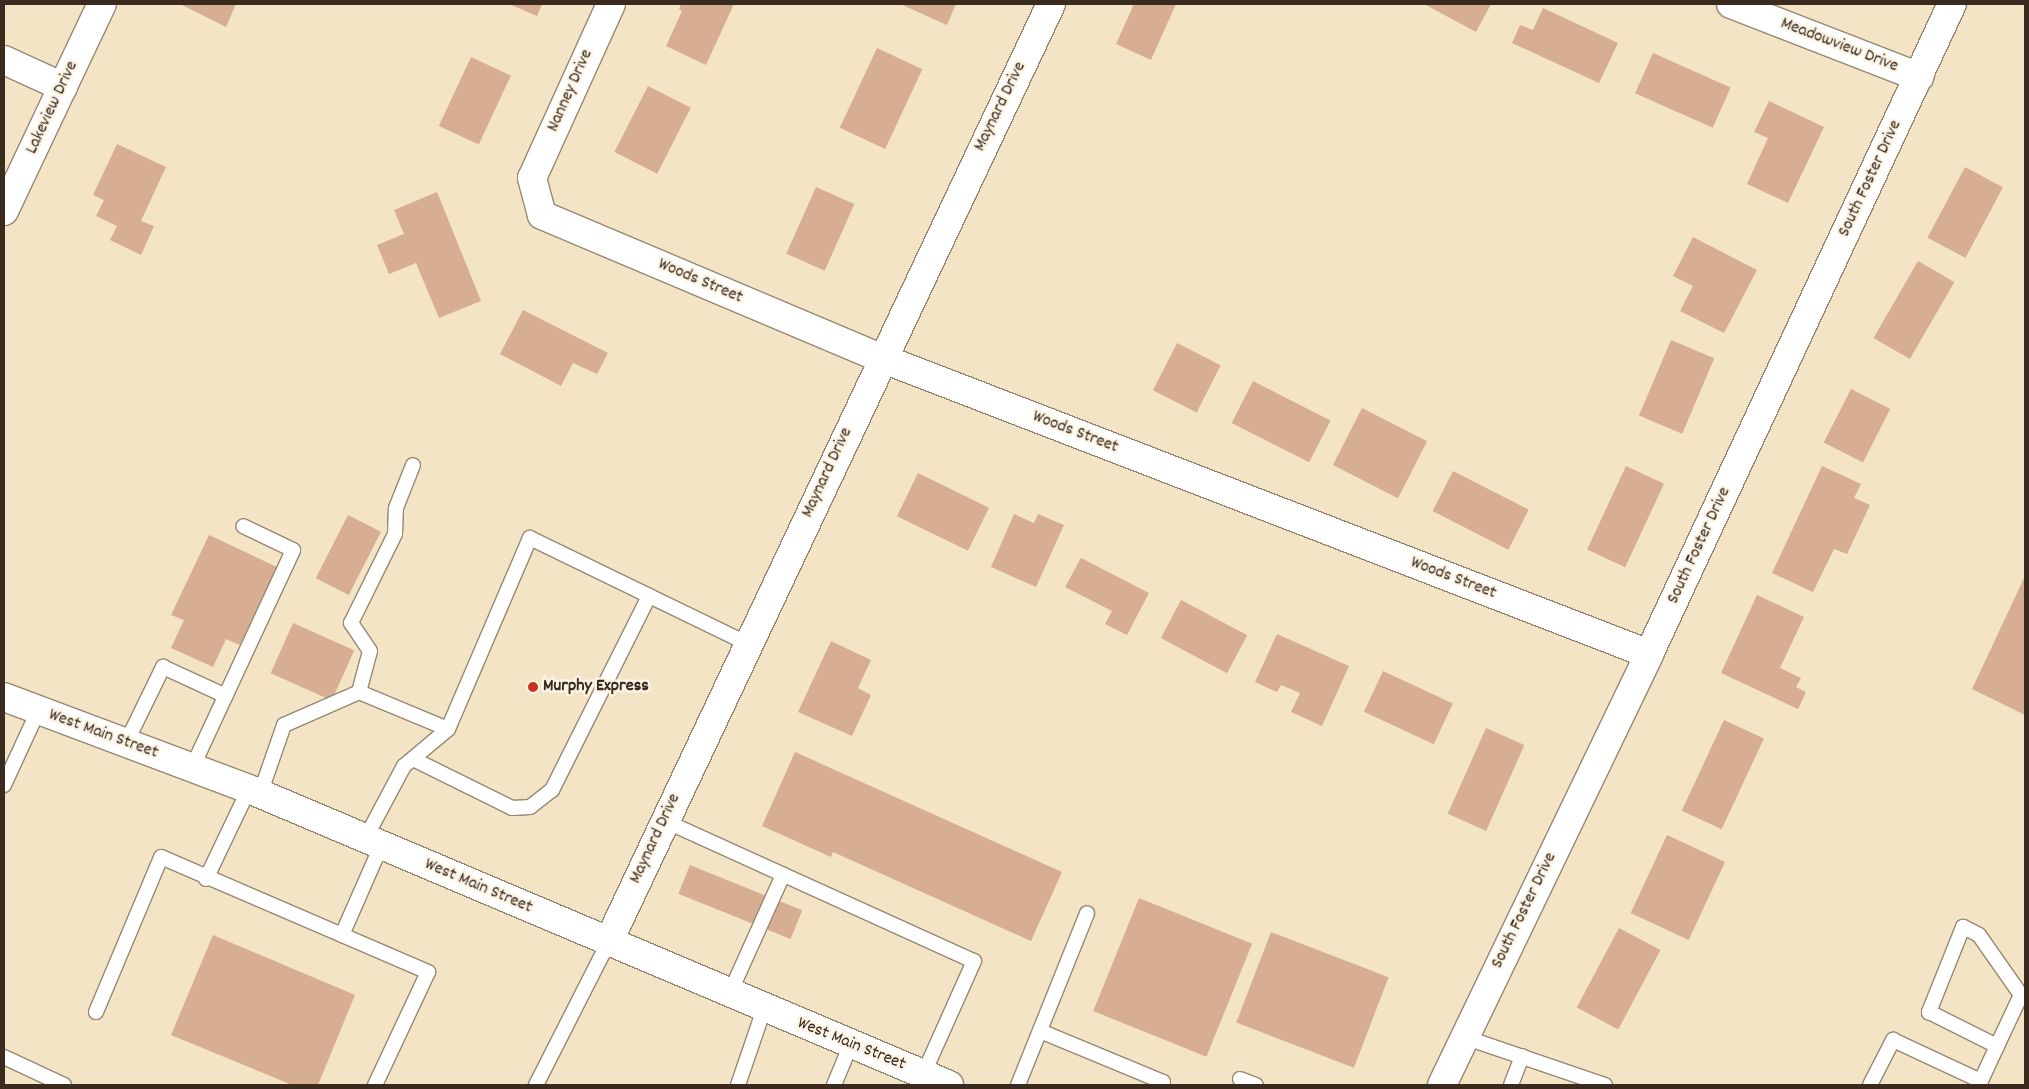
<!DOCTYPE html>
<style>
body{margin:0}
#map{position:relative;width:2029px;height:1089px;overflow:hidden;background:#f3e4c6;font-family:Dekko,sans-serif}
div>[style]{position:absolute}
.building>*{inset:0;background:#d7ae92;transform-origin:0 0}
.roads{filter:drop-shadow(1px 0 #978772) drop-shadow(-1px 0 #978772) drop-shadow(0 1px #978772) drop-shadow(0 -1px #978772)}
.lane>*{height:14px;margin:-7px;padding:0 7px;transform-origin:7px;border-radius:7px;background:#fff}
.street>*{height:28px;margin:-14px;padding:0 14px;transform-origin:14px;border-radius:14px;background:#fff}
.primary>*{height:28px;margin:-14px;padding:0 14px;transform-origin:14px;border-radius:14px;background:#fff}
.dots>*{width:14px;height:14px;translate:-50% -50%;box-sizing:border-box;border:2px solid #fcf5e5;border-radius:50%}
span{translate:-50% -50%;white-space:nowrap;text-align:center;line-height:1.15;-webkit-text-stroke:5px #fcf5e5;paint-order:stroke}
.street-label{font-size:18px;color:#3b2a1e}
.poi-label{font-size:18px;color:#3b2a1e;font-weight:700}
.left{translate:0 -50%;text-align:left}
.frame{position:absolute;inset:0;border:5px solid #3b2a1e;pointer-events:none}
</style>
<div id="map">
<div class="building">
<i style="clip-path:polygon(180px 4px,236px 4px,226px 27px)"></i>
<i style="clip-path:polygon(509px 4px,542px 4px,537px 16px)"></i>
<i style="clip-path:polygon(681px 4px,734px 4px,706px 65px,666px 46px,682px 11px,679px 9px)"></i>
<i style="clip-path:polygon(900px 4px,956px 4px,947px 25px)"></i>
<i style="clip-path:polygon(1134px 4px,1176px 4px,1151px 60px,1116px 44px)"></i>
<i style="clip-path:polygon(1424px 4px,1491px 4px,1476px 32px)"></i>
<i style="clip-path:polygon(1543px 8px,1618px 43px,1599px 83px,1512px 43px,1520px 25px,1533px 30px)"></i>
<i style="left:877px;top:48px;width:50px;height:88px;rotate:25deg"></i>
<i style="left:1653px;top:53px;width:85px;height:44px;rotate:24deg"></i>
<i style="left:471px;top:57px;width:44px;height:76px;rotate:25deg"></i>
<i style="left:648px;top:86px;width:48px;height:74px;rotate:27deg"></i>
<i style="clip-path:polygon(1769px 101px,1824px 127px,1788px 203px,1747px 184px,1768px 138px,1754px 132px)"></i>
<i style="clip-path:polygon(117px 144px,166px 167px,141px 221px,154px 226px,141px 255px,110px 240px,117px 226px,96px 216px,104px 200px,93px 195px)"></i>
<i style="left:1965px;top:167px;width:43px;height:80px;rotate:28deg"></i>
<i style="left:816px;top:187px;width:42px;height:73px;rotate:24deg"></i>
<i style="clip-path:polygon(437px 192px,481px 301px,439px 318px,416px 263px,389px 274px,377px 245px,404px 234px,394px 210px)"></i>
<i style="clip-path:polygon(1693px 237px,1757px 270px,1724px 333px,1680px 311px,1693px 286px,1673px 276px)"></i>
<i style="left:1918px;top:261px;width:42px;height:89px;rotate:30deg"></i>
<i style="clip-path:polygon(523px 310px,608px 353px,597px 374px,573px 363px,561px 386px,500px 354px)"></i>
<i style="left:1671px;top:340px;width:47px;height:82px;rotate:23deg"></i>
<i style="left:1177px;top:343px;width:49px;height:53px;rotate:27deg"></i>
<i style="left:1253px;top:381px;width:87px;height:47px;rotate:27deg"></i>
<i style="left:1851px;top:389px;width:44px;height:60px;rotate:27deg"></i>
<i style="left:1362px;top:408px;width:73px;height:64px;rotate:27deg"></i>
<i style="left:1626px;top:466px;width:42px;height:92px;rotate:25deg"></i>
<i style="clip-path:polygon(1822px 466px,1861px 484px,1854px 498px,1870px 505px,1847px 554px,1834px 549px,1813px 592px,1772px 573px)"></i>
<i style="left:1453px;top:471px;width:85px;height:45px;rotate:27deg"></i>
<i style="left:918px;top:473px;width:79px;height:48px;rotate:26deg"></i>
<i style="clip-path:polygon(1014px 514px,1034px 523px,1038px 514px,1064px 525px,1036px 587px,991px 567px)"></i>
<i style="left:348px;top:515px;width:37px;height:71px;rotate:27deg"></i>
<i style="clip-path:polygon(209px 535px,277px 567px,240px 645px,226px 639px,213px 667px,171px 648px,184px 620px,171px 615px)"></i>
<i style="clip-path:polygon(1081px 558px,1149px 593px,1127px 635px,1105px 624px,1112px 611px,1065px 587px)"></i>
<i style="clip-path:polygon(2025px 576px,2025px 715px,1972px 689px)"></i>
<i style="clip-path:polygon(1757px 595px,1804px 617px,1780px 668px,1801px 678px,1796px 687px,1806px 692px,1798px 709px,1721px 673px)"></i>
<i style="left:1181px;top:600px;width:75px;height:43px;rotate:28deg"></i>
<i style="left:293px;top:623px;width:67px;height:55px;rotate:24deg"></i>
<i style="clip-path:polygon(1277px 634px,1349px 666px,1322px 726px,1291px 712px,1300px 693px,1281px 685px,1277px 692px,1255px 682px)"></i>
<i style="clip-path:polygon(831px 641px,871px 660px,858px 688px,871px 695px,852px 736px,798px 712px)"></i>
<i style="left:1383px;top:671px;width:77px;height:45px;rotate:25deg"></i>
<i style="left:1724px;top:720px;width:44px;height:100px;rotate:25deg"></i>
<i style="left:1486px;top:728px;width:42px;height:94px;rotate:24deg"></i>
<i style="clip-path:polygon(795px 752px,1062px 872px,1031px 941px,833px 852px,831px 857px,762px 826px)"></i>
<i style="left:1667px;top:835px;width:64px;height:86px;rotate:25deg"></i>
<i style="left:690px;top:865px;width:121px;height:31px;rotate:22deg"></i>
<i style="left:1139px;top:898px;width:122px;height:122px;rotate:22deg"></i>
<i style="left:1619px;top:928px;width:47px;height:90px;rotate:28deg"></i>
<i style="left:1271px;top:932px;width:126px;height:97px;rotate:21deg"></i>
<i style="clip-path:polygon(213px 935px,355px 995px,318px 1085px,292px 1085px,171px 1035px)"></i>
</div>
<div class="roads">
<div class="lane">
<i style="left:359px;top:692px;width:42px;rotate:-75deg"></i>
<i style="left:370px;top:651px;width:34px;rotate:-124deg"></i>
<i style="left:351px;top:623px;width:99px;rotate:-63.7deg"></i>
<i style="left:395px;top:534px;width:26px;rotate:-88deg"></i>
<i style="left:396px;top:508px;width:46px;rotate:-68.4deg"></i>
<i style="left:126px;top:743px;width:85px;rotate:-64deg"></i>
<i style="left:163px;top:667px;width:69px;rotate:24.7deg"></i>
<i style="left:413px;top:759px;width:110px;rotate:26.3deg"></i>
<i style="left:512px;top:808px;width:18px;rotate:-3deg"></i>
<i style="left:530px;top:807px;width:28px;rotate:-38deg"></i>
<i style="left:552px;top:790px;width:217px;rotate:-63.4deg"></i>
<i style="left:192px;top:768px;width:240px;rotate:-65.1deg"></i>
<i style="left:293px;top:550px;width:55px;rotate:-154.4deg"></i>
<i style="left:4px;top:785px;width:81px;rotate:-65.3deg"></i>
<i style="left:260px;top:794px;width:73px;rotate:-70.8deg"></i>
<i style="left:284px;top:725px;width:82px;rotate:-23.7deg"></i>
<i style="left:359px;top:692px;width:96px;rotate:22.6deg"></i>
<i style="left:665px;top:821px;width:339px;rotate:24.4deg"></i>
<i style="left:974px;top:961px;width:125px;rotate:114.1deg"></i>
<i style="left:365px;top:839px;width:83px;rotate:-61.9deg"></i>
<i style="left:404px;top:766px;width:57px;rotate:-40.1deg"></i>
<i style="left:448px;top:729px;width:208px;rotate:-66.8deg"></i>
<i style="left:530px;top:538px;width:242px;rotate:25.9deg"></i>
<i style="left:206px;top:879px;width:100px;rotate:-64.5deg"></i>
<i style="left:342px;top:935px;width:97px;rotate:-66.3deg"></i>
<i style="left:729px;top:995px;width:132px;rotate:-65.8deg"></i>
<i style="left:96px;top:1012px;width:168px;rotate:-67.2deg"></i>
<i style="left:161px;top:857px;width:291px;rotate:23.3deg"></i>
<i style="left:428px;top:972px;width:125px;rotate:115.1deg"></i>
<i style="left:1040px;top:1031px;width:133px;rotate:22.5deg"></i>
<i style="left:1163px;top:1082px;width:3px;rotate:108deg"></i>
<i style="left:1464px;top:1037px;width:149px;rotate:18.8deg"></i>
<i style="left:4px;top:1057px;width:66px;rotate:25deg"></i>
<i style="left:1240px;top:1079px;width:17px;rotate:21deg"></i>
<i style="left:536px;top:1085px;width:159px;rotate:-63.1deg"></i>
<i style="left:738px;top:1085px;width:80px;rotate:-71.1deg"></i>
<i style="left:834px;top:1085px;width:44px;rotate:-67.5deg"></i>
<i style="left:1018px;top:1085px;width:185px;rotate:-68.1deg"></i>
<i style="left:1511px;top:1085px;width:31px;rotate:-69deg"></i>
<i style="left:1870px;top:1085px;width:51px;rotate:-62.9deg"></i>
<i style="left:1893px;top:1040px;width:97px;rotate:25deg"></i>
<i style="left:1979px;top:1085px;width:43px;rotate:-65.2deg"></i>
<i style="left:1997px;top:1046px;width:56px;rotate:-64.8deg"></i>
<i style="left:2021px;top:995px;width:73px;rotate:-125deg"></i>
<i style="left:1979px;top:935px;width:18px;rotate:-153deg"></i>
<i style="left:1963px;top:927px;width:92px;rotate:111.8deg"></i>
<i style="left:1929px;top:1012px;width:76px;rotate:26.6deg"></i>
</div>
<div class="street">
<i style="left:611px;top:4px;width:191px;rotate:114.4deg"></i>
<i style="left:532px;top:178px;width:38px;rotate:75deg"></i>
<i style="left:542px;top:215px;width:368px;rotate:22.9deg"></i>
<i style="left:881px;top:358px;width:823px;rotate:21.08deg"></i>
<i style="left:1731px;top:4px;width:202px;rotate:21.2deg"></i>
<i style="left:4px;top:60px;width:65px;rotate:24.6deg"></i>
<i style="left:4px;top:211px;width:229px;rotate:-64.7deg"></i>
<i style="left:608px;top:943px;width:1038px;rotate:-64.74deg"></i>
<i style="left:1442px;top:1085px;width:478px;rotate:-64.3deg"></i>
<i style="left:1649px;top:654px;width:717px;rotate:-65.01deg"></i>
</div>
<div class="primary">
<i style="left:4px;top:697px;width:262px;rotate:20.6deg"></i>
<i style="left:249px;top:789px;width:760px;rotate:22.92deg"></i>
</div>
</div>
<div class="dots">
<i style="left:533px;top:687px;background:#c8321e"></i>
</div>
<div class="street-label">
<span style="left:1839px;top:46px;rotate:21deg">Meadowview Drive</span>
<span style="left:571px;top:91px;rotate:-66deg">Nanney Drive</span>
<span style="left:1001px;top:107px;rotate:-64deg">Maynard Drive</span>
<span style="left:53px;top:108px;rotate:-65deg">Lakeview Drive</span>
<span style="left:1871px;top:179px;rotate:-65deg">South Foster Drive</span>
<span style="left:700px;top:282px;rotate:23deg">Woods Street</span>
<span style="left:1075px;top:433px;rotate:21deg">Woods Street</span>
<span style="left:828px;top:473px;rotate:-65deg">Maynard Drive</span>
<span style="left:1700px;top:546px;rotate:-65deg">South Foster Drive</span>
<span style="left:1453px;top:579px;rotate:21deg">Woods Street</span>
<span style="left:103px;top:735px;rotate:20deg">West Main Street</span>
<span style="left:656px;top:839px;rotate:-65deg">Maynard Drive</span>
<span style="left:478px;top:887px;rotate:23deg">West Main Street</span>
<span style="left:1525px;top:911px;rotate:-64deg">South Foster Drive</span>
<span style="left:851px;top:1045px;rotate:22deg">West Main Street</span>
</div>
<div class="poi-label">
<span class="left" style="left:543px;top:687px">Murphy Express</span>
</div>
<div class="frame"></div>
</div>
